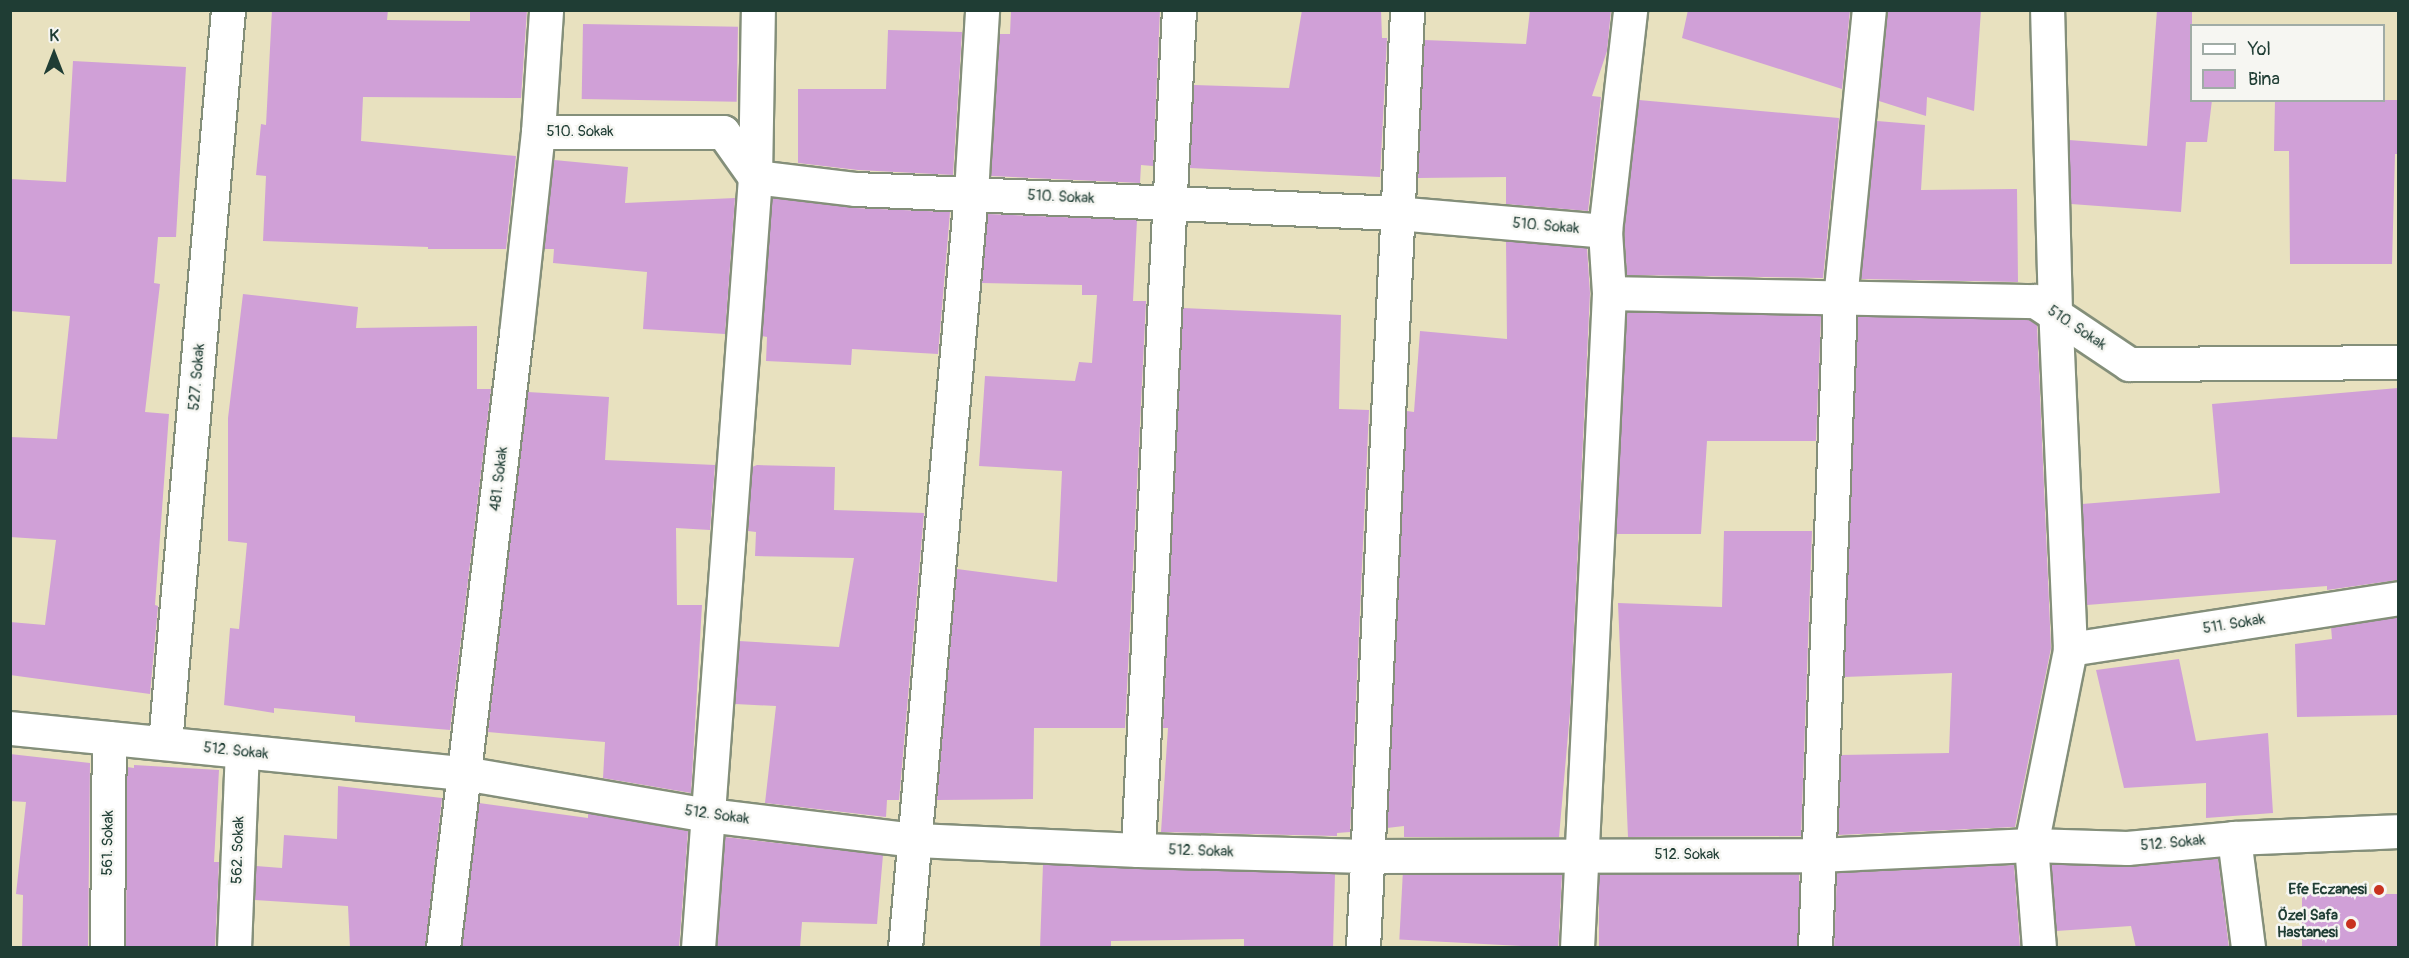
<!DOCTYPE html>
<meta charset="utf-8">
<style>
body{margin:0}
#map{position:relative;width:2409px;height:958px;overflow:hidden;background:#e8e1bf;font-family:Pangolin,sans-serif}
div>[style]{position:absolute}
.building>*{inset:0;background:#d0a0d7;transform-origin:0 0}
.roads{filter:drop-shadow(2px 0 #848f7a) drop-shadow(-2px 0 #848f7a) drop-shadow(0 2px #848f7a) drop-shadow(0 -2px #848f7a)}
.minor>*{height:33px;margin:-16.5px;padding:0 16.5px;transform-origin:16.5px;border-radius:16.5px;background:#fff}
.dots>*{width:16px;height:16px;translate:-50% -50%;box-sizing:border-box;border:3px solid #f6f6f2;border-radius:50%}
span{translate:-50% -50%;white-space:nowrap;text-align:center;line-height:1.15;-webkit-text-stroke:5px #f6f6f2;paint-order:stroke}
.street-label{font-size:15px;color:#1f3d34}
.poi-label{font-size:15px;color:#1f3d34;font-weight:700}
.right{translate:-100% -50%;text-align:right}
.frame{position:absolute;inset:0;border:12px solid #1f3d34;pointer-events:none}
.legend{position:absolute;left:2190px;top:24px;width:195px;height:78px;box-sizing:border-box;background:#f6f6f2;border:2px solid #a0aca6;margin:0;padding:8px 10px;list-style:none;font-size:18px;color:#1f3d34}
.legend li{display:flex;align-items:center;gap:12px;height:30px}
.legend b{width:30px;border:2px solid #a0aca6}
.north{position:absolute;left:24px;top:24px;width:60px;height:60px;-webkit-text-stroke:4px #f6f6f2;paint-order:stroke;rotate:0deg;font-size:16px;font-weight:700;line-height:24px;text-align:center;color:#1f3d34}
.north::after{content:'';display:block;margin:auto;width:21px;height:27px;background:#1f3d34;clip-path:polygon(50% 0,100% 100%,50% 72%,0 100%)}
</style>
<div id="map">
<div class="building">
<i style="clip-path:polygon(272px 10px,388px 10px,387px 20px,470px 21px,470px 10px,527px 10px,521px 98px,363px 97px,361px 141px,516px 156px,506px 249px,428px 249px,428px 247px,263px 241px,266px 176px,256px 175px,261px 124px,266px 125px)"></i>
<i style="clip-path:polygon(1011px 10px,1160px 10px,1153px 166px,1141px 165px,1140px 183px,991px 176px,999px 34px,1010px 34px)"></i>
<i style="clip-path:polygon(1302px 10px,1381px 10px,1382px 38px,1387px 38px,1380px 177px,1190px 168px,1194px 85px,1289px 88px)"></i>
<i style="clip-path:polygon(1530px 10px,1611px 10px,1607px 51px,1592px 96px,1601px 97px,1588px 211px,1506px 204px,1506px 177px,1418px 178px,1424px 40px,1526px 44px)"></i>
<i style="clip-path:polygon(1688px 10px,1850px 10px,1842px 89px,1682px 38px)"></i>
<i style="clip-path:polygon(1888px 10px,1981px 10px,1974px 111px,1927px 97px,1926px 116px,1879px 101px)"></i>
<i style="clip-path:polygon(2157px 10px,2192px 10px,2192px 100px,2212px 100px,2207px 142px,2186px 142px,2181px 212px,2071px 204px,2069px 140px,2147px 146px)"></i>
<i style="left:583px;top:24px;width:155px;height:75px;rotate:1deg"></i>
<i style="clip-path:polygon(888px 30px,962px 32px,953px 175px,858px 170px,798px 163px,798px 89px,886px 89px)"></i>
<i style="clip-path:polygon(73px 61px,186px 67px,176px 237px,158px 237px,154px 283px,160px 284px,145px 412px,169px 414px,155px 605px,158px 606px,150px 694px,10px 675px,10px 622px,45px 625px,56px 540px,10px 537px,10px 437px,57px 439px,70px 316px,10px 311px,10px 179px,66px 182px)"></i>
<i style="clip-path:polygon(1639px 100px,1839px 118px,1823px 278px,1627px 275px,1624px 231px)"></i>
<i style="clip-path:polygon(2275px 100px,2398px 100px,2398px 154px,2395px 154px,2392px 264px,2290px 264px,2289px 151px,2274px 151px)"></i>
<i style="clip-path:polygon(1877px 121px,1925px 125px,1921px 190px,2017px 189px,2018px 282px,1861px 279px)"></i>
<i style="clip-path:polygon(554px 160px,628px 167px,625px 203px,735px 198px,725px 334px,643px 329px,647px 272px,553px 263px,554px 249px,544px 249px)"></i>
<i style="clip-path:polygon(772px 198px,855px 208px,950px 212px,938px 354px,852px 349px,851px 365px,766px 361px,767px 337px,762px 336px)"></i>
<i style="clip-path:polygon(988px 214px,1137px 220px,1133px 301px,1146px 301px,1125px 728px,1034px 728px,1033px 799px,937px 800px,957px 569px,1057px 582px,1062px 471px,979px 466px,985px 376px,1075px 381px,1079px 362px,1092px 363px,1097px 295px,1082px 295px,1082px 285px,982px 283px)"></i>
<i style="clip-path:polygon(1506px 241px,1587px 248px,1590px 293px,1570px 712px,1559px 837px,1404px 837px,1404px 826px,1387px 828px,1407px 411px,1414px 412px,1420px 331px,1507px 339px)"></i>
<i style="clip-path:polygon(243px 294px,358px 307px,356px 328px,477px 326px,477px 389px,491px 389px,450px 730px,355px 722px,355px 716px,274px 708px,274px 713px,224px 705px,230px 628px,239px 629px,247px 543px,228px 541px,228px 418px)"></i>
<i style="clip-path:polygon(1183px 308px,1341px 315px,1339px 409px,1369px 410px,1350px 832px,1337px 833px,1337px 836px,1161px 832px,1168px 728px,1163px 728px)"></i>
<i style="clip-path:polygon(1627px 312px,1821px 316px,1816px 441px,1707px 441px,1701px 534px,1616px 534px)"></i>
<i style="clip-path:polygon(1858px 316px,2029px 320px,2037px 325px,2051px 648px,2015px 827px,1838px 835px,1841px 755px,1949px 753px,1952px 673px,1844px 677px)"></i>
<i style="clip-path:polygon(2398px 388px,2398px 580px,2327px 590px,2327px 586px,2087px 605px,2082px 504px,2220px 493px,2212px 404px)"></i>
<i style="clip-path:polygon(528px 392px,609px 397px,605px 460px,715px 465px,710px 530px,676px 528px,677px 605px,702px 605px,691px 793px,603px 778px,605px 742px,488px 732px)"></i>
<i style="clip-path:polygon(757px 465px,835px 467px,834px 510px,924px 513px,899px 800px,887px 800px,886px 817px,765px 803px,776px 706px,735px 704px,739px 641px,839px 647px,854px 558px,755px 556px,756px 532px,748px 531px,752px 467px)"></i>
<i style="clip-path:polygon(1724px 531px,1812px 531px,1801px 836px,1628px 837px,1618px 603px,1722px 607px)"></i>
<i style="clip-path:polygon(2398px 617px,2398px 715px,2297px 717px,2295px 644px,2332px 639px,2331px 627px)"></i>
<i style="clip-path:polygon(2179px 659px,2196px 741px,2268px 733px,2273px 813px,2206px 818px,2206px 783px,2124px 788px,2096px 670px)"></i>
<i style="clip-path:polygon(10px 754px,90px 763px,88px 948px,22px 948px,23px 895px,16px 894px,26px 802px,10px 801px)"></i>
<i style="clip-path:polygon(134px 765px,219px 770px,214px 862px,219px 862px,215px 948px,126px 948px,127px 767px,134px 768px)"></i>
<i style="clip-path:polygon(338px 786px,442px 798px,425px 948px,350px 948px,348px 906px,255px 900px,256px 866px,282px 868px,284px 835px,337px 839px)"></i>
<i style="clip-path:polygon(479px 803px,588px 818px,588px 813px,688px 831px,679px 948px,462px 948px)"></i>
<i style="clip-path:polygon(725px 837px,883px 855px,877px 924px,802px 922px,800px 948px,717px 948px)"></i>
<i style="clip-path:polygon(2218px 858px,2229px 948px,2136px 948px,2131px 926px,2056px 931px,2051px 864px,2129px 867px)"></i>
<i style="clip-path:polygon(1043px 864px,1335px 874px,1333px 948px,1244px 948px,1244px 939px,1111px 941px,1111px 948px,1040px 948px)"></i>
<i style="clip-path:polygon(2014px 865px,2020px 948px,1834px 948px,1837px 873px)"></i>
<i style="left:1562px;top:874px;width:74px;height:159px;rotate:93deg"></i>
<i style="left:1599px;top:874px;width:200px;height:74px"></i>
<i style="left:2398px;top:894px;width:54px;height:96px;rotate:90deg"></i>
</div>
<div class="roads">
<div class="minor">
<i style="left:538px;top:132px;width:185px"></i>
<i style="left:723px;top:132px;width:55px;rotate:54.6deg"></i>
<i style="left:755px;top:177px;width:102px;rotate:6.8deg"></i>
<i style="left:856px;top:189px;width:541px;rotate:2.54deg"></i>
<i style="left:1396px;top:213px;width:210px;rotate:4.9deg"></i>
<i style="left:1609px;top:293px;width:426px;rotate:1.1deg"></i>
<i style="left:2035px;top:301px;width:113px;rotate:33.8deg"></i>
<i style="left:2129px;top:364px;width:269px;rotate:-0.4deg"></i>
<i style="left:2070px;top:649px;width:332px;rotate:-8.8deg"></i>
<i style="left:10px;top:728px;width:456px;rotate:5.7deg"></i>
<i style="left:464px;top:773px;width:248px;rotate:9.8deg"></i>
<i style="left:708px;top:815px;width:209px;rotate:6.9deg"></i>
<i style="left:916px;top:840px;width:222px;rotate:2.6deg"></i>
<i style="left:1138px;top:850px;width:228px;rotate:1.5deg"></i>
<i style="left:1366px;top:856px;width:452px;rotate:-0.1deg"></i>
<i style="left:1818px;top:855px;width:213px;rotate:-2.7deg"></i>
<i style="left:2031px;top:845px;width:96px;rotate:1.8deg"></i>
<i style="left:2127px;top:848px;width:107px;rotate:-5.3deg"></i>
<i style="left:2234px;top:838px;width:164px;rotate:-2.4deg"></i>
<i style="left:165px;top:743px;width:736px;rotate:-85.09deg"></i>
<i style="left:2234px;top:838px;width:111px;rotate:82.7deg"></i>
<i style="left:1138px;top:850px;width:841px;rotate:-87.21deg"></i>
<i style="left:107px;top:948px;width:210px;rotate:-89.5deg"></i>
<i style="left:234px;top:948px;width:196px;rotate:-87.7deg"></i>
<i style="left:443px;top:948px;width:618px;rotate:-83.22deg"></i>
<i style="left:516px;top:334px;width:203px;rotate:-83.8deg"></i>
<i style="left:538px;top:132px;width:122px;rotate:-86.2deg"></i>
<i style="left:698px;top:948px;width:773px;rotate:-85.77deg"></i>
<i style="left:755px;top:177px;width:167px;rotate:-89deg"></i>
<i style="left:905px;top:948px;width:759px;rotate:-85.01deg"></i>
<i style="left:971px;top:192px;width:182px;rotate:-86.5deg"></i>
<i style="left:1363px;top:948px;width:939px;rotate:-87.31deg"></i>
<i style="left:1577px;top:948px;width:656px;rotate:-87.2deg"></i>
<i style="left:1609px;top:293px;width:62px;rotate:-93.7deg"></i>
<i style="left:1605px;top:231px;width:222px;rotate:-83.5deg"></i>
<i style="left:1815px;top:948px;width:649px;rotate:-87.79deg"></i>
<i style="left:1840px;top:299px;width:290px;rotate:-84.3deg"></i>
<i style="left:2039px;top:948px;width:103px;rotate:-94.4deg"></i>
<i style="left:2031px;top:845px;width:200px;rotate:-78.7deg"></i>
<i style="left:2070px;top:649px;width:337px;rotate:-92.5deg"></i>
<i style="left:2055px;top:312px;width:302px;rotate:-91.5deg"></i>
</div>
</div>
<div class="dots">
<i style="left:2379px;top:890px;background:#c8321e"></i>
<i style="left:2351px;top:924px;background:#c8321e"></i>
</div>
<div class="street-label">
<span style="left:580px;top:132px">510. Sokak</span>
<span style="left:1061px;top:197px;rotate:3deg">510. Sokak</span>
<span style="left:1546px;top:226px;rotate:5deg">510. Sokak</span>
<span style="left:2077px;top:328px;rotate:34deg">510. Sokak</span>
<span style="left:197px;top:377px;rotate:-85deg">527. Sokak</span>
<span style="left:499px;top:479px;rotate:-83deg">481. Sokak</span>
<span style="left:2234px;top:624px;rotate:-9deg">511. Sokak</span>
<span style="left:236px;top:751px;rotate:6deg">512. Sokak</span>
<span style="left:717px;top:815px;rotate:8deg">512. Sokak</span>
<span style="left:108px;top:843px;rotate:-89deg">561. Sokak</span>
<span style="left:2173px;top:843px;rotate:-5deg">512. Sokak</span>
<span style="left:238px;top:850px;rotate:-88deg">562. Sokak</span>
<span style="left:1201px;top:851px;rotate:2deg">512. Sokak</span>
<span style="left:1687px;top:855px">512. Sokak</span>
</div>
<div class="poi-label">
<span class="right" style="left:2367px;top:890px">Efe Eczanesi</span>
<span class="right" style="left:2338px;top:924px">Özel Safa<br>Hastanesi</span>
</div>
<div class="frame"></div>
<ul class="legend">
<li><b style="height:8px;background:#fff"></b>Yol</li>
<li><b style="height:16px;background:#d0a0d7"></b>Bina</li>
</ul>
<div class="north">K</div>
</div>
